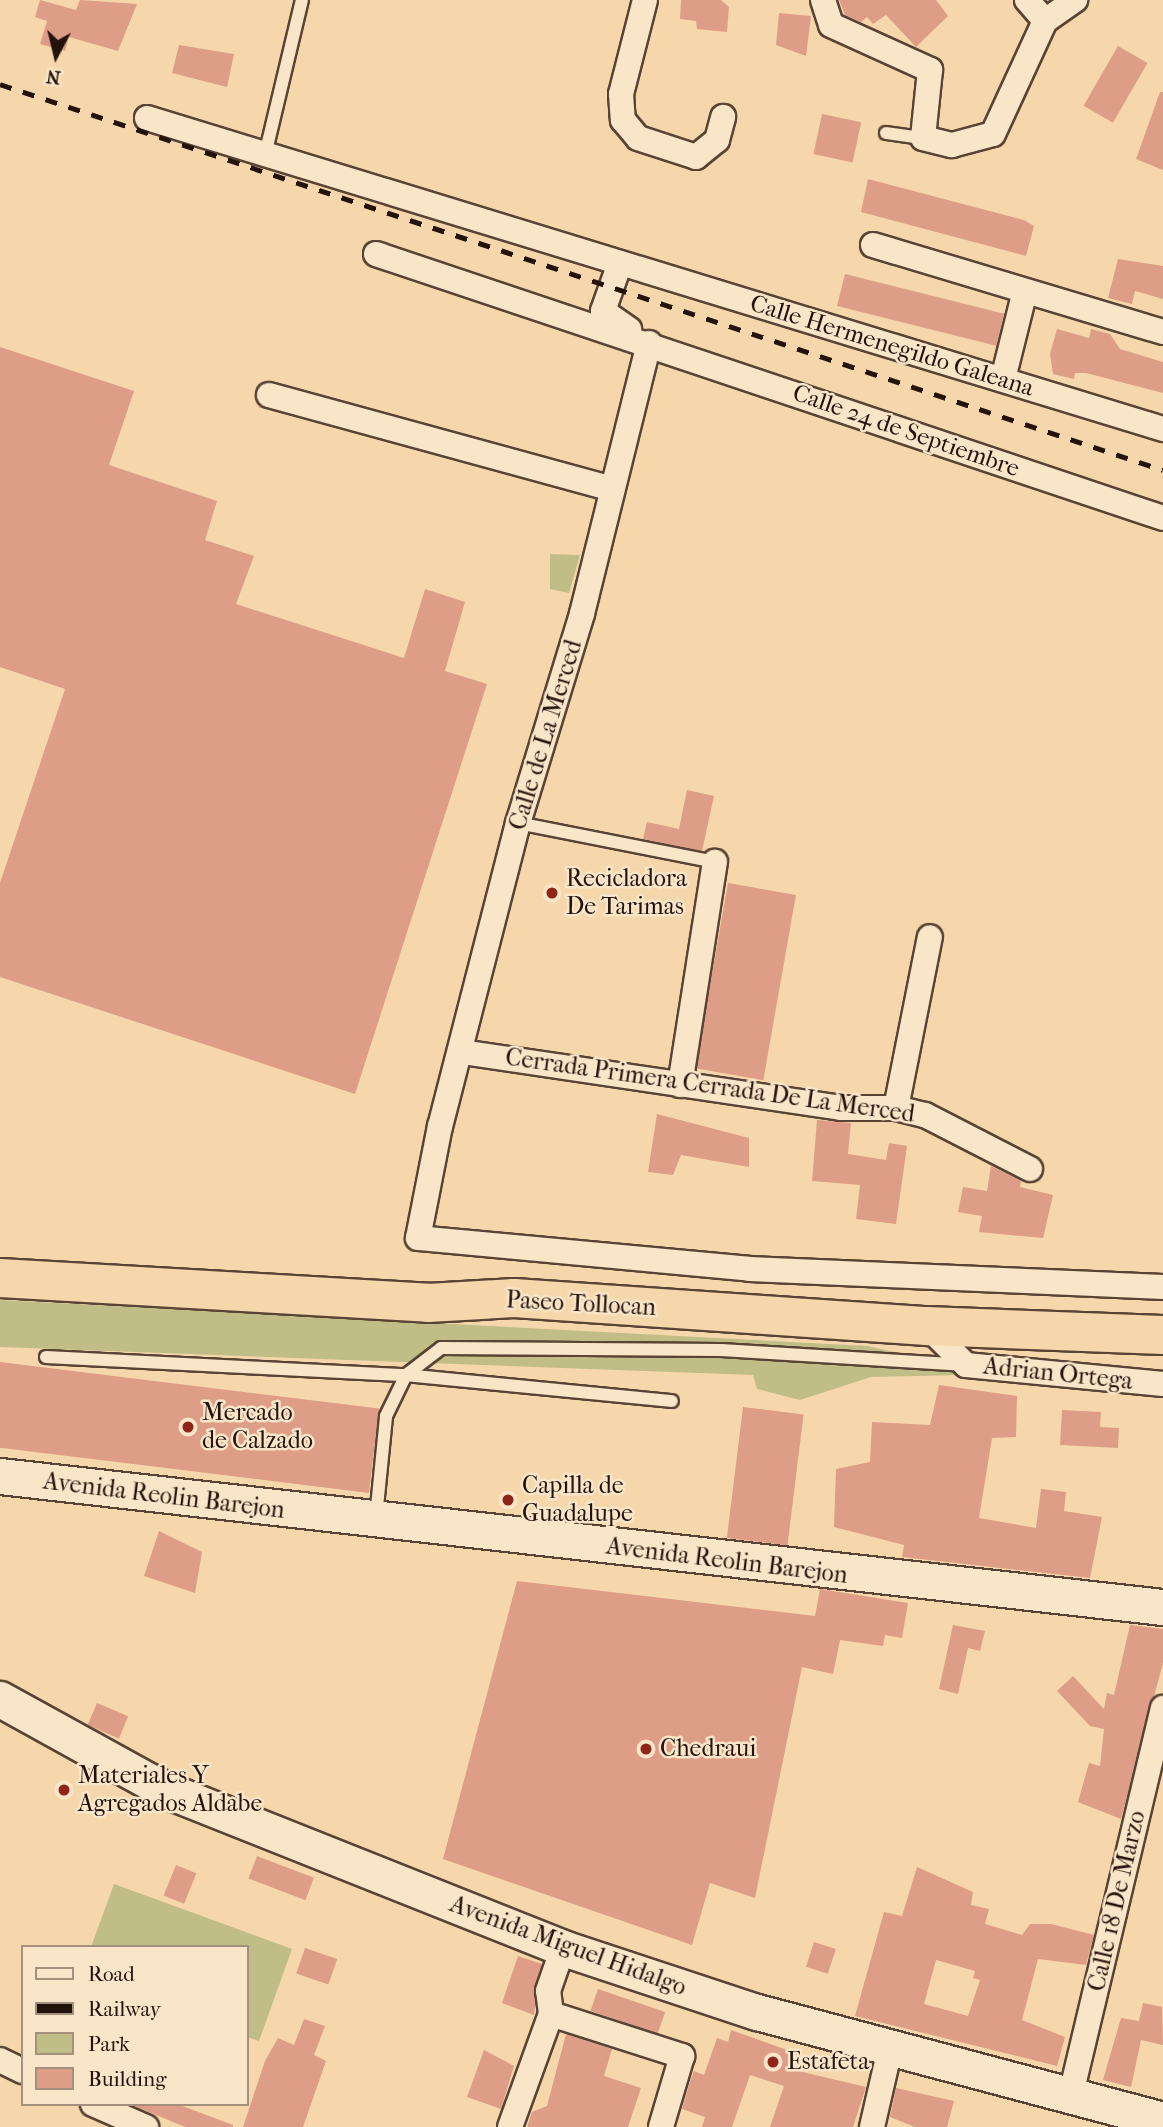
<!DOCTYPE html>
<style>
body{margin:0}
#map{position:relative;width:1163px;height:2127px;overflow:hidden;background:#f6d7ab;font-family:"IM FELL French Canon",serif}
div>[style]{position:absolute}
.green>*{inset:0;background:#c0bd86}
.building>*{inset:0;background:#de9d87;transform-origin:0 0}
.roads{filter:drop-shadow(2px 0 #584334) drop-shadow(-2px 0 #584334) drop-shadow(0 2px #584334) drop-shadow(0 -2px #584334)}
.service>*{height:12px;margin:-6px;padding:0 6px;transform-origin:6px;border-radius:6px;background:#f9e5c8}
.minor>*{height:24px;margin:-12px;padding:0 12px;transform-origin:12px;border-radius:12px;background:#f9e5c8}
.secondary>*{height:35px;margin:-17.5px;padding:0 17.5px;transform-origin:17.5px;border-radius:17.5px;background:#f9e5c8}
.trunk>*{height:38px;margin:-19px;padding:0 19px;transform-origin:19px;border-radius:19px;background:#f6d7ab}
.rail>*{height:5px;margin-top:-2.5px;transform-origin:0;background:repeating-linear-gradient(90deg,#24120c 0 12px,transparent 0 24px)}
.dots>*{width:19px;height:19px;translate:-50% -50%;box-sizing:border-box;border:4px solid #f9e5c8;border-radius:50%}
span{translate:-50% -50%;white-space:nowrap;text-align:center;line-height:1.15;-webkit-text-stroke:5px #f9e5c8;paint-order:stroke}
.street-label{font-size:24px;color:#24120c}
.poi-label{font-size:24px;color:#24120c}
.left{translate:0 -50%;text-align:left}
.legend{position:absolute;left:21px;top:1945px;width:228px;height:161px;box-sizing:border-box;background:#f9e5c8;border:2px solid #a4917d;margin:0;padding:9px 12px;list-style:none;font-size:21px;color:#24120c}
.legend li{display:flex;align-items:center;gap:14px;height:35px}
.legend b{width:35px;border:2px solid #a4917d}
.north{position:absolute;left:21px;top:21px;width:70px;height:70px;-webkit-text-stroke:5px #f9e5c8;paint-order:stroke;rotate:187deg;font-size:19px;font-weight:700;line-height:28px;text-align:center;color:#24120c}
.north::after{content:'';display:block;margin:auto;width:24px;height:32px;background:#24120c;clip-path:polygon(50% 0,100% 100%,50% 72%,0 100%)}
</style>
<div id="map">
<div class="green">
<i style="clip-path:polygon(550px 554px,580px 555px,569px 593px,550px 589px)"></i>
<i style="clip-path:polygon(0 1300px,867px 1346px,926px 1359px,961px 1375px,871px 1377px,800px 1400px,757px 1389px,753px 1375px,0 1347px)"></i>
<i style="clip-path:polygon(114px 1884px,292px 1949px,259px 2041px,247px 2037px,247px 1947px,91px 1947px)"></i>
</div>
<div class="building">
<i style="clip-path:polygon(40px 0,76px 10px,80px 0,137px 4px,118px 51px,69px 37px,65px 51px,40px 44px,47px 21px,35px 17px)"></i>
<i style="clip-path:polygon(681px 0,721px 0,729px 7px,727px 32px,697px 29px,696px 21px,680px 19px)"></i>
<i style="clip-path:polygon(839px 0,936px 0,948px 16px,916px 47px,886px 15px,873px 24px,867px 17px,861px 22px,845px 15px)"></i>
<i style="clip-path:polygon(779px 13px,811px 16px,806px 56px,776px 45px)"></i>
<i style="clip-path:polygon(179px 45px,234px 54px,227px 87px,172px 73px)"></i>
<i style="left:1118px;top:46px;width:34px;height:69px;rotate:30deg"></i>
<i style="clip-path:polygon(1160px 92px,1163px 92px,1163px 170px,1136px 159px)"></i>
<i style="left:822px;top:114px;width:40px;height:41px;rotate:12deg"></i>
<i style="clip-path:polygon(868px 179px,1024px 220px,1034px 226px,1026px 256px,861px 212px)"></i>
<i style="clip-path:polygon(1118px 259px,1163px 266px,1163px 299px,1135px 291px,1132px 304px,1108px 298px)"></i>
<i style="left:845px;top:274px;width:164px;height:33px;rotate:14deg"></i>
<i style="clip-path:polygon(1057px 329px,1089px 338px,1091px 329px,1110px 334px,1120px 349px,1163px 362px,1163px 393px,1086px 373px,1075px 373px,1074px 379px,1053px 374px,1050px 354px)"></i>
<i style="clip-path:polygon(0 347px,134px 391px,109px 465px,217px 501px,205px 540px,254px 556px,236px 604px,404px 658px,425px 589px,465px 602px,445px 671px,487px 684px,355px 1094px,0 977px,0 883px,65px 689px,0 667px)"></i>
<i style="clip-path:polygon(687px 790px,714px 796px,702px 851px,643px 839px,647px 822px,679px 829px)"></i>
<i style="left:728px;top:883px;width:69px;height:188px;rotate:10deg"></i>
<i style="clip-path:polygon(657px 1114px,749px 1138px,749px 1167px,681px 1155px,673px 1175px,648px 1172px)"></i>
<i style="clip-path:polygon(817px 1120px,851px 1123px,848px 1154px,886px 1160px,889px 1143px,907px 1146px,896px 1224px,856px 1219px,860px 1185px,812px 1181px)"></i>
<i style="clip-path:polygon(991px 1166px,1021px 1181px,1020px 1187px,1053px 1195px,1043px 1238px,979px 1232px,982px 1216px,958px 1212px,963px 1187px,987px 1191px)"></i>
<i style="left:0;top:1362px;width:382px;height:85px;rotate:7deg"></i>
<i style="clip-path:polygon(939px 1385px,1017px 1396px,1016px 1437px,992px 1438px,979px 1518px,1036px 1528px,1041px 1489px,1066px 1492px,1064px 1511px,1102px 1517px,1090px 1578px,902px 1557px,904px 1545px,834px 1527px,836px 1469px,870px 1462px,872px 1422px,930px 1425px)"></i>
<i style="left:743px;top:1407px;width:61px;height:132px;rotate:7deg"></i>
<i style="clip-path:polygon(1062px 1410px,1101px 1412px,1100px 1427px,1119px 1428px,1118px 1448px,1060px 1445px)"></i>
<i style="clip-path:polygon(159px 1531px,202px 1552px,195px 1593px,144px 1576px)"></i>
<i style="clip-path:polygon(517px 1581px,815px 1616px,820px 1589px,908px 1603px,902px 1638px,885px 1635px,883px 1646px,840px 1640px,833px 1674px,802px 1667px,755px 1898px,710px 1883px,692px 1945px,443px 1859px)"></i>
<i style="clip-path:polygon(953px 1625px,985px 1631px,980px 1651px,968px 1648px,958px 1694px,939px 1689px)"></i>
<i style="clip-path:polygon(1130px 1625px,1163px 1629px,1163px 1663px,1121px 1819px,1078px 1802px,1089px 1763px,1100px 1766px,1104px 1729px,1090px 1726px,1057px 1691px,1073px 1676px,1104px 1709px,1107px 1693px,1114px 1695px)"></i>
<i style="left:97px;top:1703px;width:34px;height:24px;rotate:23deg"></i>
<i style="left:257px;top:1856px;width:61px;height:24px;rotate:21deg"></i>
<i style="left:176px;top:1865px;width:22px;height:33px;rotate:22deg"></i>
<i style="clip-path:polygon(evenodd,917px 1867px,973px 1892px,971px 1905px,989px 1909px,985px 1924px,1022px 1935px,1030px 1924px,1051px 1924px,1094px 1935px,1086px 1965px,1038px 1959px,1022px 2020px,1065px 2037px,1057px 2066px,855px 2016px,884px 1912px,902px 1916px,917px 1867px,936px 1960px,975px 1971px,973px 1978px,980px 1980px,968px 2016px,924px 2004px,936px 1960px)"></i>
<i style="left:814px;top:1942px;width:23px;height:26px;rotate:18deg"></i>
<i style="left:305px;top:1948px;width:34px;height:27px;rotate:19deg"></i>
<i style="clip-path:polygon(518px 1956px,542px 1964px,534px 2015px,502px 2003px)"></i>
<i style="left:598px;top:1989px;width:71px;height:23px;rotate:19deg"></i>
<i style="clip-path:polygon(1143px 2003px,1162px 2007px,1163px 2045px,1141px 2040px,1131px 2087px,1103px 2080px,1121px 2018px,1139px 2021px)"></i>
<i style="clip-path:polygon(304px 2019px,325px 2026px,314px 2055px,326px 2061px,303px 2127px,243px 2127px,265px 2061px,278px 2038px,294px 2045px)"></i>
<i style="clip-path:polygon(731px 2030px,796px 2053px,790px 2069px,866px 2087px,853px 2127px,770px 2127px,784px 2086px,750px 2075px,732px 2127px,702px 2127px,705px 2117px,682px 2109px,690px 2082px,694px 2071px,704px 2075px,717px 2038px,728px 2042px)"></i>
<i style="clip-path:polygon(566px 2034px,612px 2049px,604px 2076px,641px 2088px,628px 2127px,527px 2127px,532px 2112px,547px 2106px)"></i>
<i style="clip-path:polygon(484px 2050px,514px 2066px,501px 2109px,467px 2097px)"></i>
<i style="clip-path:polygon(896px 2088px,954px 2101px,947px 2127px,915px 2127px,890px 2117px)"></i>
<i style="clip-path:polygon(177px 2104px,233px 2125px,233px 2127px,185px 2127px,132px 2105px)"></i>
</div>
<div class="roads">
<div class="service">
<i style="left:886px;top:133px;width:37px;rotate:8deg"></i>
<i style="left:265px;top:155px;width:159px;rotate:-76.6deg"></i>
<i style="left:518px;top:823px;width:201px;rotate:11.2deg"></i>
<i style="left:46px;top:1357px;width:360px;rotate:2.9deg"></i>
<i style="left:406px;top:1375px;width:44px;rotate:-37.6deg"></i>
<i style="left:441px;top:1348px;width:280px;rotate:0.4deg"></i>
<i style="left:721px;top:1350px;width:242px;rotate:3.5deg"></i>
<i style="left:376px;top:1517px;width:101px;rotate:-84.3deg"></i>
<i style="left:386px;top:1416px;width:46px;rotate:-64deg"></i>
<i style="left:406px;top:1375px;width:267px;rotate:5.6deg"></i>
</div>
<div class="minor">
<i style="left:645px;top:0;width:97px;rotate:104.3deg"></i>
<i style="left:621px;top:94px;width:26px;rotate:86deg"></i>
<i style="left:623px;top:120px;width:23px;rotate:50deg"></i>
<i style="left:638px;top:138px;width:61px;rotate:18.1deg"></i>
<i style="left:696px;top:157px;width:27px;rotate:-39deg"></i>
<i style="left:717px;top:140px;width:24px;rotate:-75deg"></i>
<i style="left:823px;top:0;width:26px;rotate:72deg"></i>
<i style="left:831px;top:25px;width:109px;rotate:24.4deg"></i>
<i style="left:930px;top:70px;width:68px;rotate:95.9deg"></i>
<i style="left:923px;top:138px;width:30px;rotate:14deg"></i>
<i style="left:952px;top:145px;width:42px;rotate:-15deg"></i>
<i style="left:993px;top:134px;width:124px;rotate:-65.3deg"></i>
<i style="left:1045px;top:21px;width:37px;rotate:-35deg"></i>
<i style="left:1027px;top:0;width:28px;rotate:49deg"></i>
<i style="left:147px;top:118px;width:1063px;rotate:17.02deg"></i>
<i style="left:873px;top:245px;width:303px;rotate:16.7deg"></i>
<i style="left:376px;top:254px;width:830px;rotate:18.54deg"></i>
<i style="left:620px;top:263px;width:51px;rotate:109.5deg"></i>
<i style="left:603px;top:311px;width:32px;rotate:35deg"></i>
<i style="left:649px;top:343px;width:279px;rotate:103.9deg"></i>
<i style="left:582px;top:614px;width:219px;rotate:107deg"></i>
<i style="left:518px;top:823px;width:313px;rotate:104.4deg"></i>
<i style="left:440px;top:1126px;width:114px;rotate:101.1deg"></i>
<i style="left:418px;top:1238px;width:333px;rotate:5.3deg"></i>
<i style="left:750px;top:1269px;width:413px;rotate:2.5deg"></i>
<i style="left:1003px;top:379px;width:87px;rotate:-76deg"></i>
<i style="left:269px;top:395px;width:356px;rotate:15.3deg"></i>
<i style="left:462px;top:1052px;width:383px;rotate:8.4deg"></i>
<i style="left:841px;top:1108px;width:55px"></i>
<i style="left:896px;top:1108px;width:30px;rotate:14deg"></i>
<i style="left:925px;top:1115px;width:118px;rotate:27.2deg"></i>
<i style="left:680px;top:1085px;width:226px;rotate:-81.1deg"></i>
<i style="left:896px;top:1108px;width:174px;rotate:-78.8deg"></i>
<i style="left:927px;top:1326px;width:55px;rotate:45deg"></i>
<i style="left:966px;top:1365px;width:198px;rotate:5.5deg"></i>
<i style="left:551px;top:2014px;width:138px;rotate:17.8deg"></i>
<i style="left:682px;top:2056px;width:74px;rotate:106.5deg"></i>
<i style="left:0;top:2060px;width:25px;rotate:26deg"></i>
<i style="left:1071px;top:2094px;width:397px;rotate:-76.6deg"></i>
<i style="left:93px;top:2104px;width:58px;rotate:23.5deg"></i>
<i style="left:510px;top:2127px;width:120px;rotate:-70.1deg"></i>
<i style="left:551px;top:2014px;width:23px;rotate:-97deg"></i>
<i style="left:548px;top:1991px;width:46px;rotate:-70.8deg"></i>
<i style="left:872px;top:2127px;width:80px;rotate:-77deg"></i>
</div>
<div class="secondary">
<i style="left:0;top:1476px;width:1170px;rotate:6.43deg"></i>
<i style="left:0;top:1699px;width:184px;rotate:28.9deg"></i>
<i style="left:161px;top:1788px;width:433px;rotate:21.7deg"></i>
<i style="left:563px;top:1948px;width:204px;rotate:18.3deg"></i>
<i style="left:757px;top:2012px;width:420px;rotate:14.9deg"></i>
</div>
<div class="trunk">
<i style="left:0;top:1278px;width:429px;rotate:3.3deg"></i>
<i style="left:428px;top:1303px;width:86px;rotate:-3.3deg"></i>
<i style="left:514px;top:1298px;width:414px;rotate:3.9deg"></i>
<i style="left:927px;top:1326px;width:236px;rotate:2.2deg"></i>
</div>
</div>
<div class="rail">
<i style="left:0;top:84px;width:1225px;rotate:18.36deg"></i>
</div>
<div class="dots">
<i style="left:552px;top:893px;background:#8f2418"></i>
<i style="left:188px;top:1427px;background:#8f2418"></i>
<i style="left:508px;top:1500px;background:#8f2418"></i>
<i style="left:646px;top:1749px;background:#8f2418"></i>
<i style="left:64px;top:1790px;background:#8f2418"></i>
<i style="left:773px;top:2062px;background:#8f2418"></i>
</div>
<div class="street-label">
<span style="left:892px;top:346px;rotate:17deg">Calle Hermenegildo Galeana</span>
<span style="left:906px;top:431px;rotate:19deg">Calle 24 de Septiembre</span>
<span style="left:546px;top:735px;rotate:-73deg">Calle de La Merced</span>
<span style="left:710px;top:1086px;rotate:8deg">Cerrada Primera Cerrada De La Merced</span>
<span style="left:581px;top:1304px;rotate:3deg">Paseo Tollocan</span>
<span style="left:1058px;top:1374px;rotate:6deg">Adrian Ortega</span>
<span style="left:164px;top:1496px;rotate:7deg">Avenida Reolin Barejon</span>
<span style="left:727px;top:1561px;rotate:7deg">Avenida Reolin Barejon</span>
<span style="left:1117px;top:1901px;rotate:-77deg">Calle 18 De Marzo</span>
<span style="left:568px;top:1946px;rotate:20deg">Avenida Miguel Hidalgo</span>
</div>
<div class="poi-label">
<span class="left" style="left:566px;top:893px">Recicladora<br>De Tarimas</span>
<span class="left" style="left:202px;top:1427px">Mercado<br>de Calzado</span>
<span class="left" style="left:522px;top:1500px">Capilla de<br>Guadalupe</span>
<span class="left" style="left:660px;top:1749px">Chedraui</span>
<span class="left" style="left:78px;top:1790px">Materiales Y<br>Agregados Aldabe</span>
<span class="left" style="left:787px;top:2062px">Estafeta</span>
</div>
<ul class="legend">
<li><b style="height:9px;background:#f9e5c8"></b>Road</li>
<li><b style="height:9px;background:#24120c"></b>Railway</li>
<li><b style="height:19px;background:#c0bd86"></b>Park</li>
<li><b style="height:19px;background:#de9d87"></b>Building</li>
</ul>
<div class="north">N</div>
</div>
